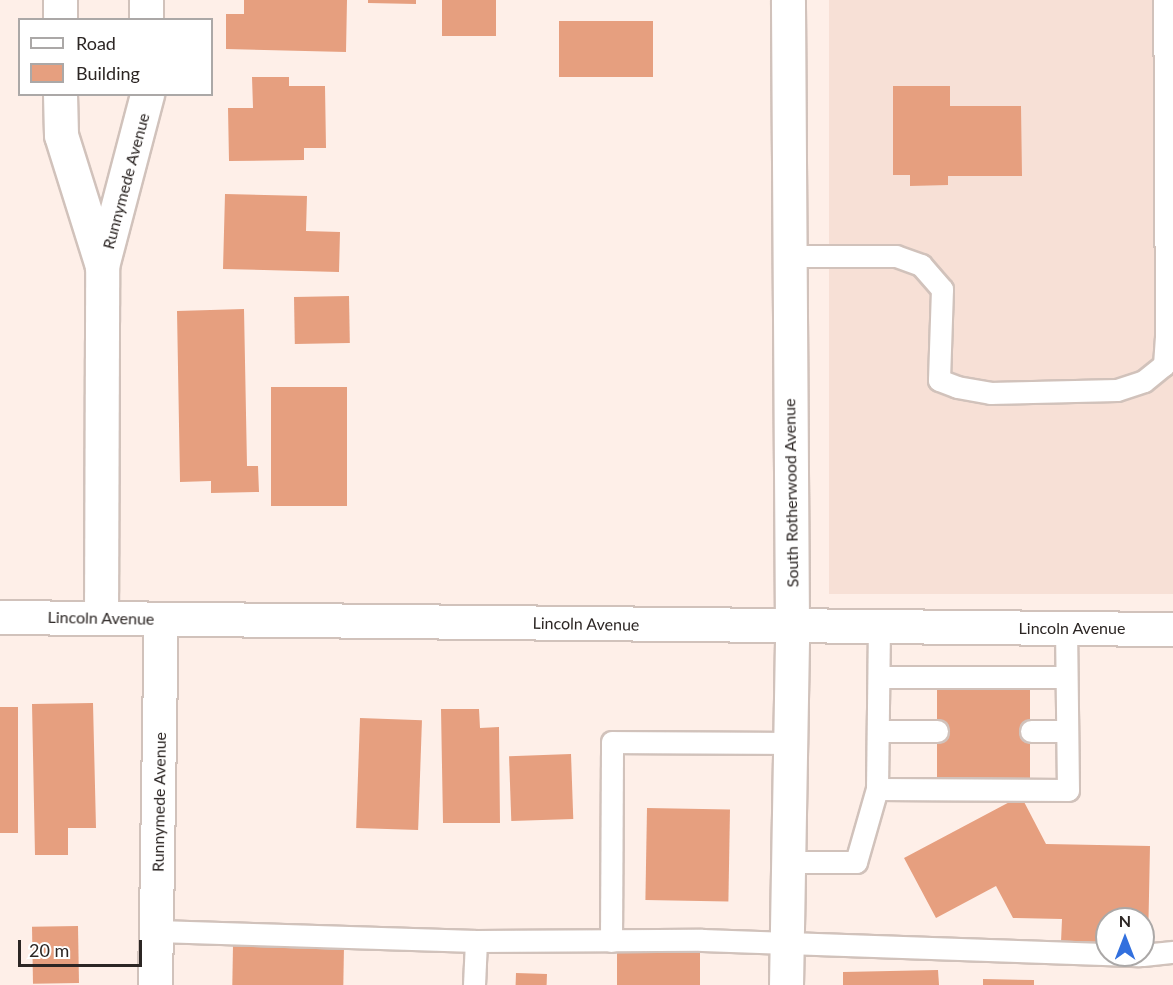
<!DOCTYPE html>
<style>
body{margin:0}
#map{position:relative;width:1173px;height:985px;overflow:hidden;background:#feefe8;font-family:Lato,sans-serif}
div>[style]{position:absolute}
.built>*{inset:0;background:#f7e0d6;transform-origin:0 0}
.building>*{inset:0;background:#e69f7f;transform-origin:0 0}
.roads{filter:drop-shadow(2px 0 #d1c2bb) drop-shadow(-2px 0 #d1c2bb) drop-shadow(0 2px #d1c2bb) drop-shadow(0 -2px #d1c2bb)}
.service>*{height:21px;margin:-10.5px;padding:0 10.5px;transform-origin:10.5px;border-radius:10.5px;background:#fff}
.minor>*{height:33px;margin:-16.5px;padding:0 16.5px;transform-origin:16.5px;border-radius:16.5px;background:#fff}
.tertiary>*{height:33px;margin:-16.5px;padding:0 16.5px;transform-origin:16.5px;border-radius:16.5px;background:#fff}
span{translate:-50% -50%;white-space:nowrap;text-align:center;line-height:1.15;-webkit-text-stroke:6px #fff;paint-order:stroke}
.street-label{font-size:16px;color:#2c2624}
.legend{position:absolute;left:18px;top:18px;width:195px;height:78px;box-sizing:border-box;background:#fff;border:2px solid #aba8a7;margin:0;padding:8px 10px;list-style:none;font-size:18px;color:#2c2624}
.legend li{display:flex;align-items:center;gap:12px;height:30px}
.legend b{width:30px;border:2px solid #aba8a7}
.north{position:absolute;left:1095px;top:907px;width:60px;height:60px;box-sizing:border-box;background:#fff;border:2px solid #aba8a7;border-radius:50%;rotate:0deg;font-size:16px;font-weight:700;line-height:24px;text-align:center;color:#2c2624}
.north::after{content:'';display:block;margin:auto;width:21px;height:27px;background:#3270de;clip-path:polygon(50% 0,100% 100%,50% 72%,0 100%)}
.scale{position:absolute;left:18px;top:940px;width:124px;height:27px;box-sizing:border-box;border:3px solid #2c2624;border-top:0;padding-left:8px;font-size:18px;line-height:21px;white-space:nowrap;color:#2c2624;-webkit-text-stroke:4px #fff;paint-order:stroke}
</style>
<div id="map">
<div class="built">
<i style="left:829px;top:0;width:344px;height:594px"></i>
</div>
<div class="building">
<i style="clip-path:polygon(244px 0,347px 0,346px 52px,226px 49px,226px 14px,244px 14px)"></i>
<i style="clip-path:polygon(368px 0,416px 0,416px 4px,368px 3px)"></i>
<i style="left:442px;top:0;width:54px;height:36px"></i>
<i style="left:653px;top:21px;width:56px;height:94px;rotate:90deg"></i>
<i style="clip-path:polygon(252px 77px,289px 77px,289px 86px,325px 86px,326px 148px,304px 148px,304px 160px,229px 161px,228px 108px,253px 108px)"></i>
<i style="clip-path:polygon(893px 86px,950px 86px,950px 106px,1021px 106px,1022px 176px,948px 176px,948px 185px,910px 186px,910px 175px,893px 175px)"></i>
<i style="clip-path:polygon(225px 194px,307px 196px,306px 231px,340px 232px,339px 272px,223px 269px)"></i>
<i style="left:349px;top:296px;width:47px;height:55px;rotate:89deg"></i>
<i style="clip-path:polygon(244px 309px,247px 466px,258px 466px,259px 492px,211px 493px,211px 481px,180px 482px,177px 311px)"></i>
<i style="left:271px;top:387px;width:76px;height:119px"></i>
<i style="left:937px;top:684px;width:93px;height:97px"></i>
<i style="clip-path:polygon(93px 703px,96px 828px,68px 828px,68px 855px,35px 855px,32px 704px)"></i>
<i style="left:0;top:707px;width:18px;height:126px"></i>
<i style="clip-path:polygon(441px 709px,479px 709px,480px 728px,499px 727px,500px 823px,443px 823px)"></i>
<i style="left:360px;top:718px;width:62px;height:110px;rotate:2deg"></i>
<i style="left:571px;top:754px;width:65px;height:62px;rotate:88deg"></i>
<i style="clip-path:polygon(1021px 796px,1046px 844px,1150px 846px,1148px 945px,1143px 944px,1143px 919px,1107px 919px,1107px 944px,1061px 942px,1062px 919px,1013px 918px,996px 886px,936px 918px,904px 858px)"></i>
<i style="left:647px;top:808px;width:83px;height:92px;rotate:1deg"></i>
<i style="left:78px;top:926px;width:57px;height:46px;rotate:89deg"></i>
<i style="left:233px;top:945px;width:111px;height:40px;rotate:1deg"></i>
<i style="left:700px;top:952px;width:33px;height:83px;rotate:90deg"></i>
<i style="clip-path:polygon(938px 970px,939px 985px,843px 985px,843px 972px)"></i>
<i style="left:516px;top:973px;width:31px;height:12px;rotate:2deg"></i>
<i style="clip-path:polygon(983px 979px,1034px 980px,1034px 985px,983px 985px)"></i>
</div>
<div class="roads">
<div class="service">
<i style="left:788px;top:256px;width:108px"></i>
<i style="left:896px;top:256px;width:27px;rotate:20deg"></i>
<i style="left:921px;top:265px;width:32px;rotate:49deg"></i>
<i style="left:942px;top:289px;width:91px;rotate:91.9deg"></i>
<i style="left:939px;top:380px;width:19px;rotate:21deg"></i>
<i style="left:957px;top:387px;width:34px;rotate:10deg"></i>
<i style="left:990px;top:393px;width:127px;rotate:-1.4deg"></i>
<i style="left:1117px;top:390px;width:28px;rotate:-18deg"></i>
<i style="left:1144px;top:381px;width:26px;rotate:-39deg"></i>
<i style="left:1164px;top:365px;width:27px;rotate:-86deg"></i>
<i style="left:1166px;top:338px;width:338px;rotate:-90.3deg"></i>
<i style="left:879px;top:677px;width:187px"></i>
<i style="left:879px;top:731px;width:58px"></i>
<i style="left:1031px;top:731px;width:36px"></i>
<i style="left:877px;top:789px;width:191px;rotate:0.3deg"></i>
<i style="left:1068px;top:790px;width:162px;rotate:-90.7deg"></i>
<i style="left:788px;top:862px;width:68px"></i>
<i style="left:856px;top:862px;width:76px;rotate:-74deg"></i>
<i style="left:877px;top:789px;width:162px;rotate:-89.3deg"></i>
<i style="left:157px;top:931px;width:319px;rotate:1.8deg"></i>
<i style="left:476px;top:941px;width:226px;rotate:-0.3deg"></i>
<i style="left:702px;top:940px;width:437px;rotate:2deg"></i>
<i style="left:611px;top:941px;width:199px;rotate:-89.7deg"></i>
<i style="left:612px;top:742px;width:177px;rotate:0.3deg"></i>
<i style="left:1143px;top:955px;width:30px;rotate:-6deg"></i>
<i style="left:474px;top:985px;width:44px;rotate:-87.4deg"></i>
</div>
<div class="minor">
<i style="left:60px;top:0;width:20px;rotate:90deg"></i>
<i style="left:146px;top:0;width:20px;rotate:90deg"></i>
<i style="left:60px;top:94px;width:41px;rotate:88.6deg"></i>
<i style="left:61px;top:135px;width:137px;rotate:72.6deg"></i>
<i style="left:101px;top:618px;width:352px;rotate:-89.8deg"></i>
<i style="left:102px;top:266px;width:178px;rotate:-75.3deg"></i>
<i style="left:155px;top:985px;width:366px;rotate:-89.1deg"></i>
<i style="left:786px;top:985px;width:359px;rotate:-89deg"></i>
<i style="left:792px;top:626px;width:626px;rotate:-90.37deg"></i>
</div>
<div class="tertiary">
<i style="left:0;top:617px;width:1173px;rotate:0.59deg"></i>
</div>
</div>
<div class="street-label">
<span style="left:126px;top:181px;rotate:-75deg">Runnymede Avenue</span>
<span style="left:791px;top:493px;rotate:-91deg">South Rotherwood Avenue</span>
<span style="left:101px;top:618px;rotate:1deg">Lincoln Avenue</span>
<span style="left:586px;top:624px;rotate:1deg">Lincoln Avenue</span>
<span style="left:1072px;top:628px">Lincoln Avenue</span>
<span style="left:159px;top:802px;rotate:-89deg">Runnymede Avenue</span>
</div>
<ul class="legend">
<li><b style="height:8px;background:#fff"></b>Road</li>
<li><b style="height:16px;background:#e69f7f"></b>Building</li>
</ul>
<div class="north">N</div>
<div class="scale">20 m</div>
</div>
